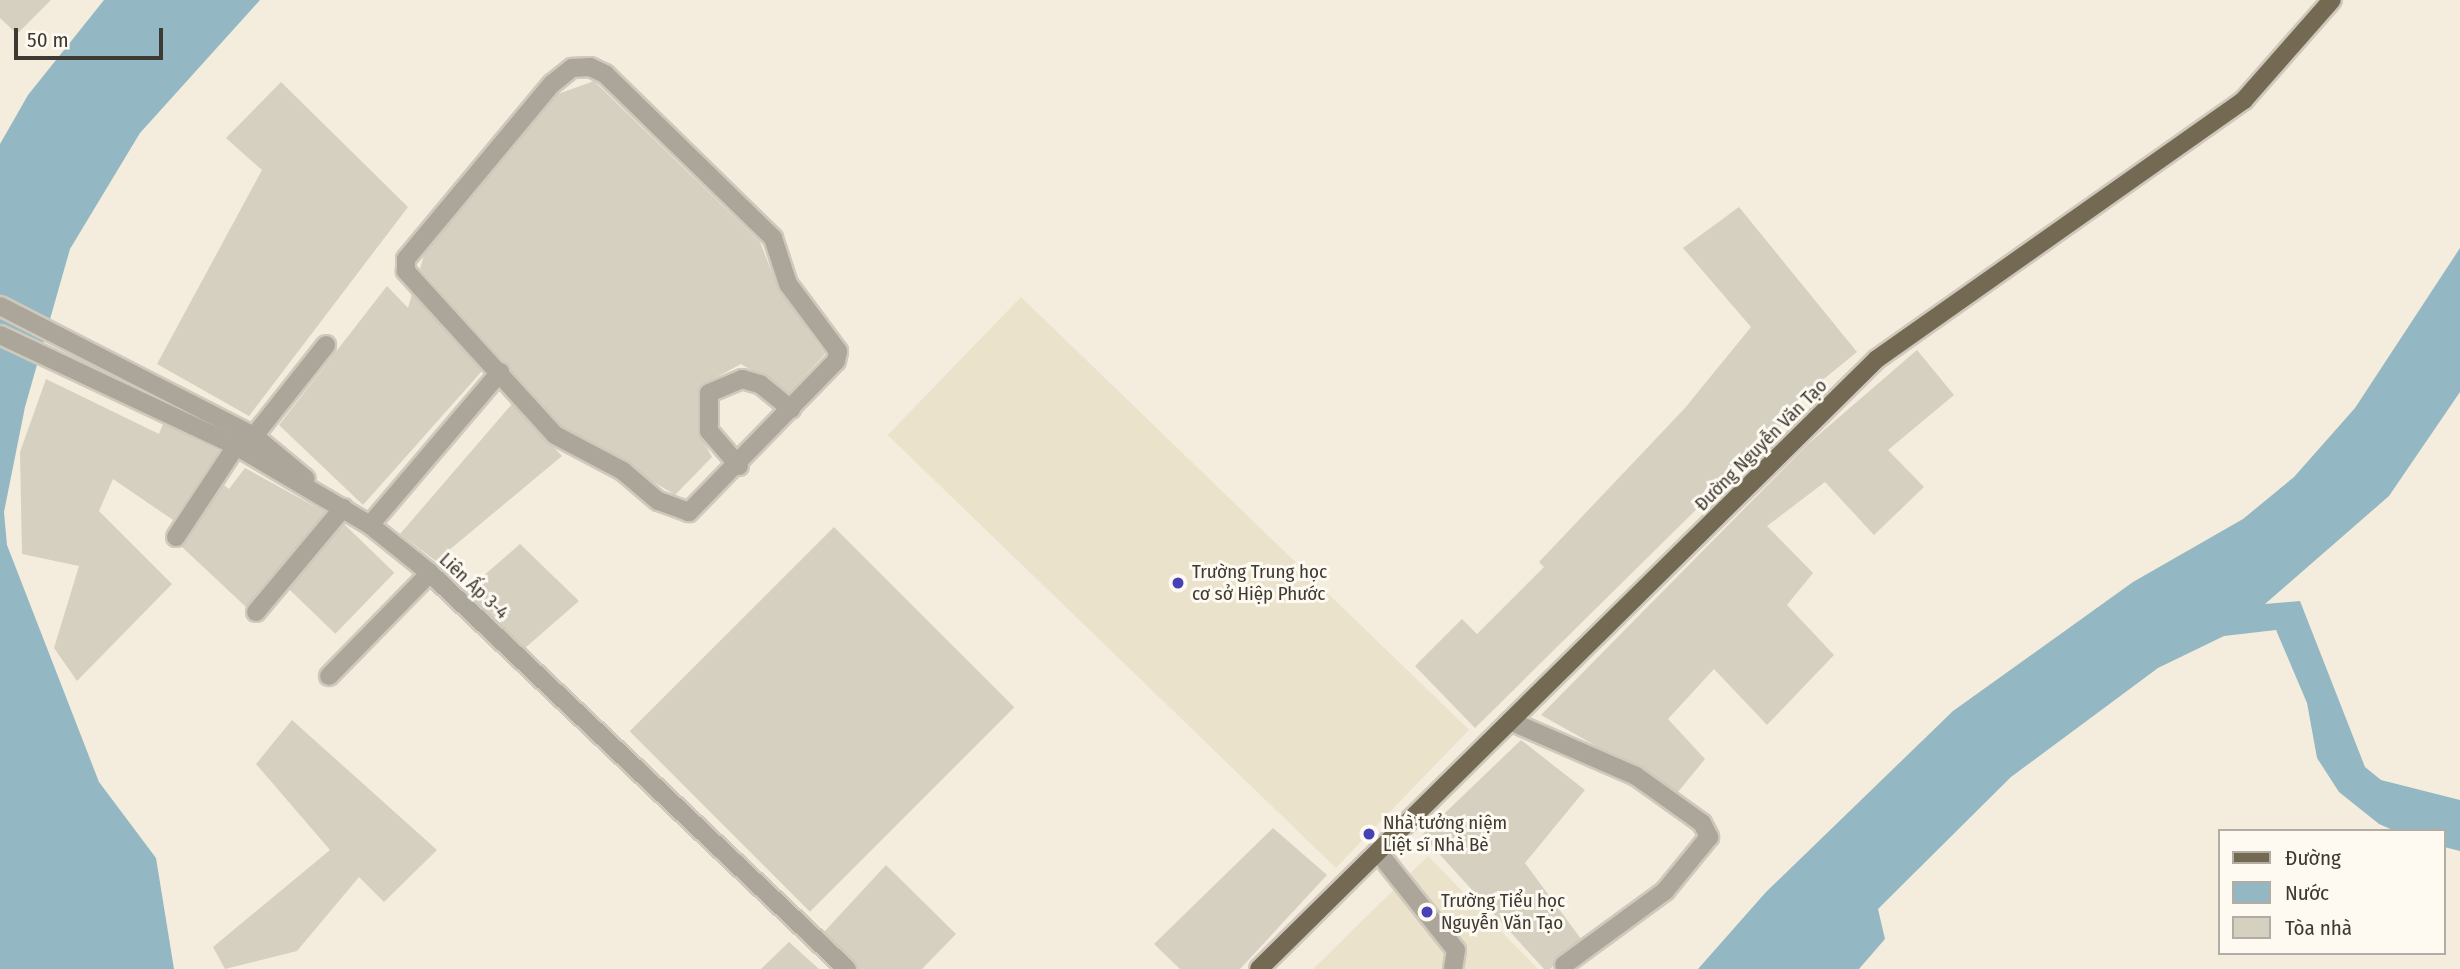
<!DOCTYPE html>
<meta charset="utf-8">
<style>
body{margin:0}
#map{position:relative;width:2460px;height:969px;overflow:hidden;background:#f4edde;font-family:"Fira Sans Condensed",sans-serif}
div>[style]{position:absolute}
.built>*{inset:0;background:#ebe2cc;transform-origin:0 0}
.water>*{inset:0;background:#94b8c3}
.building>*{inset:0;background:#d6d0c1;transform-origin:0 0}
.roads{filter:drop-shadow(2px 0 #cfc9bc) drop-shadow(-2px 0 #cfc9bc) drop-shadow(0 2px #cfc9bc) drop-shadow(0 -2px #cfc9bc)}
.minor>*{height:18px;margin:-9px;padding:0 9px;transform-origin:9px;border-radius:9px;background:#aba699}
.major>*{height:18px;margin:-9px;padding:0 9px;transform-origin:9px;border-radius:9px;background:#746a54}
.dots>*{width:19px;height:19px;translate:-50% -50%;box-sizing:border-box;border:4px solid #fefaf1;border-radius:50%}
span{translate:-50% -50%;white-space:nowrap;text-align:center;line-height:1.15;-webkit-text-stroke:6px #fefaf1;paint-order:stroke}
.street-label{font-size:19px;color:#3d3a34}
.poi-label{font-size:19px;color:#3d3a34}
.left{translate:0 -50%;text-align:left}
.legend{position:absolute;left:2218px;top:829px;width:228px;height:126px;box-sizing:border-box;background:#fefaf1;border:2px solid #b1ada5;margin:0;padding:9px 12px;list-style:none;font-size:21px;color:#3d3a34}
.legend li{display:flex;align-items:center;gap:14px;height:35px}
.legend b{width:35px;border:2px solid #b1ada5}
.scale{position:absolute;left:14px;top:28px;width:149px;height:32px;box-sizing:border-box;border:4px solid #3d3a34;border-top:0;padding-left:9px;font-size:21px;line-height:24px;white-space:nowrap;color:#3d3a34;-webkit-text-stroke:5px #fefaf1;paint-order:stroke}
</style>
<div id="map">
<div class="built">
<i style="left:1021px;top:297px;width:623px;height:192px;rotate:44deg"></i>
<i style="clip-path:polygon(1428px 856px,1538px 969px,1313px 969px)"></i>
</div>
<div class="water">
<i style="clip-path:polygon(104px 0,260px 0,140px 133px,70px 249px,25px 407px,4px 512px,7px 545px,99px 782px,156px 858px,174px 969px,0 969px,0 144px,28px 95px)"></i>
<i style="clip-path:polygon(2460px 248px,2460px 392px,2389px 496px,2265px 604px,2300px 601px,2365px 767px,2381px 780px,2460px 800px,2460px 851px,2444px 847px,2444px 831px,2395px 831px,2379px 824px,2339px 792px,2317px 758px,2307px 703px,2276px 630px,2224px 636px,2158px 668px,2011px 777px,1878px 909px,1885px 939px,1859px 969px,1698px 969px,1766px 892px,1953px 711px,2133px 582px,2243px 519px,2294px 477px,2355px 408px)"></i>
</div>
<div class="building">
<i style="clip-path:polygon(0 0,51px 0,17px 34px,0 18px)"></i>
<i style="clip-path:polygon(594px 81px,760px 242px,779px 290px,825px 354px,789px 393px,741px 364px,700px 386px,698px 431px,712px 457px,675px 495px,562px 426px,420px 269px,424px 255px,558px 94px)"></i>
<i style="clip-path:polygon(281px 82px,408px 207px,249px 416px,157px 364px,262px 170px,226px 138px)"></i>
<i style="clip-path:polygon(1739px 207px,1857px 352px,1793px 404px,1798px 409px,1475px 728px,1415px 666px,1462px 619px,1477px 634px,1544px 567px,1539px 562px,1685px 408px,1751px 327px,1683px 248px)"></i>
<i style="clip-path:polygon(387px 286px,408px 308px,412px 294px,482px 371px,363px 505px,279px 425px)"></i>
<i style="clip-path:polygon(1917px 350px,1954px 395px,1888px 450px,1924px 487px,1874px 535px,1825px 482px,1767px 526px,1813px 573px,1787px 605px,1834px 655px,1767px 725px,1714px 669px,1668px 719px,1705px 759px,1678px 792px,1541px 715px,1808px 444px)"></i>
<i style="clip-path:polygon(46px 379px,159px 434px,163px 424px,219px 451px,173px 520px,113px 479px,99px 511px,172px 584px,77px 681px,54px 648px,79px 566px,22px 554px,20px 452px)"></i>
<i style="clip-path:polygon(512px 404px,562px 456px,436px 561px,400px 534px)"></i>
<i style="clip-path:polygon(245px 468px,325px 512px,246px 607px,182px 547px,224px 485px,229px 489px)"></i>
<i style="left:344px;top:524px;width:70px;height:85px;rotate:44deg"></i>
<i style="left:834px;top:527px;width:255px;height:289px;rotate:45deg"></i>
<i style="clip-path:polygon(520px 544px,579px 601px,525px 648px,466px 591px)"></i>
<i style="clip-path:polygon(292px 720px,437px 850px,384px 902px,359px 877px,297px 951px,225px 969px,213px 947px,330px 850px,256px 764px)"></i>
<i style="clip-path:polygon(1521px 740px,1585px 790px,1525px 863px,1581px 939px,1550px 969px,1544px 969px,1422px 835px)"></i>
<i style="clip-path:polygon(1273px 828px,1327px 875px,1240px 969px,1180px 969px,1154px 944px)"></i>
<i style="clip-path:polygon(886px 865px,956px 934px,922px 969px,858px 969px,824px 932px)"></i>
<i style="clip-path:polygon(789px 942px,819px 969px,761px 969px)"></i>
</div>
<div class="roads">
<div class="minor">
<i style="left:590px;top:67px;width:17px;rotate:25deg"></i>
<i style="left:605px;top:74px;width:235px;rotate:44.3deg"></i>
<i style="left:773px;top:238px;width:48px;rotate:71.9deg"></i>
<i style="left:788px;top:284px;width:84px;rotate:53.3deg"></i>
<i style="left:838px;top:351px;width:10px;rotate:101deg"></i>
<i style="left:836px;top:361px;width:211px;rotate:134.2deg"></i>
<i style="left:689px;top:512px;width:33px;rotate:-160deg"></i>
<i style="left:658px;top:501px;width:46px;rotate:-139.4deg"></i>
<i style="left:623px;top:471px;width:77px;rotate:-152.1deg"></i>
<i style="left:555px;top:435px;width:222px;rotate:-132.3deg"></i>
<i style="left:406px;top:271px;width:12px;rotate:-90deg"></i>
<i style="left:406px;top:259px;width:228px;rotate:-50.2deg"></i>
<i style="left:552px;top:84px;width:26px;rotate:-39deg"></i>
<i style="left:572px;top:68px;width:18px;rotate:-3deg"></i>
<i style="left:0;top:306px;width:285px;rotate:27.1deg"></i>
<i style="left:254px;top:436px;width:67px;rotate:39.6deg"></i>
<i style="left:0;top:335px;width:261px;rotate:25.2deg"></i>
<i style="left:236px;top:446px;width:156px;rotate:30.5deg"></i>
<i style="left:370px;top:525px;width:77px;rotate:38.7deg"></i>
<i style="left:430px;top:573px;width:575px;rotate:43.52deg"></i>
<i style="left:254px;top:436px;width:116px;rotate:-51.6deg"></i>
<i style="left:739px;top:466px;width:46px;rotate:-130.6deg"></i>
<i style="left:709px;top:431px;width:38px;rotate:-90deg"></i>
<i style="left:709px;top:393px;width:36px;rotate:-23deg"></i>
<i style="left:742px;top:379px;width:19px;rotate:16deg"></i>
<i style="left:760px;top:384px;width:40px;rotate:39deg"></i>
<i style="left:370px;top:525px;width:201px;rotate:-49.6deg"></i>
<i style="left:176px;top:537px;width:109px;rotate:-56.6deg"></i>
<i style="left:256px;top:612px;width:136px;rotate:-50.1deg"></i>
<i style="left:329px;top:676px;width:144px;rotate:-45.6deg"></i>
<i style="left:1510px;top:721px;width:137px;rotate:23.6deg"></i>
<i style="left:1636px;top:776px;width:81px;rotate:35.5deg"></i>
<i style="left:1702px;top:823px;width:16px;rotate:63deg"></i>
<i style="left:1709px;top:837px;width:70px;rotate:129.2deg"></i>
<i style="left:1665px;top:891px;width:125px;rotate:143.8deg"></i>
<i style="left:1378px;top:852px;width:125px;rotate:51.5deg"></i>
<i style="left:1456px;top:950px;width:19px;rotate:99deg"></i>
</div>
<div class="major">
<i style="left:1259px;top:969px;width:868px;rotate:-44.63deg"></i>
<i style="left:1877px;top:359px;width:449px;rotate:-35.2deg"></i>
<i style="left:2244px;top:100px;width:133px;rotate:-48.7deg"></i>
</div>
</div>
<div class="dots">
<i style="left:1178px;top:583px;background:#4641b7"></i>
<i style="left:1369px;top:834px;background:#4641b7"></i>
<i style="left:1427px;top:912px;background:#4641b7"></i>
</div>
<div class="street-label">
<span style="left:1761px;top:445px;rotate:-45deg">Đường Nguyễn Văn Tạo</span>
<span style="left:474px;top:586px;rotate:43deg">Liên Ấp 3-4</span>
</div>
<div class="poi-label">
<span class="left" style="left:1192px;top:583px">Trường Trung học<br>cơ sở Hiệp Phước</span>
<span class="left" style="left:1383px;top:834px">Nhà tưởng niệm<br>Liệt sĩ Nhà Bè</span>
<span class="left" style="left:1441px;top:912px">Trường Tiểu học<br>Nguyễn Văn Tạo</span>
</div>
<ul class="legend">
<li><b style="height:9px;background:#746a54"></b>Đường</li>
<li><b style="height:19px;background:#94b8c3"></b>Nước</li>
<li><b style="height:19px;background:#d6d0c1"></b>Tòa nhà</li>
</ul>
<div class="scale">50 m</div>
</div>
